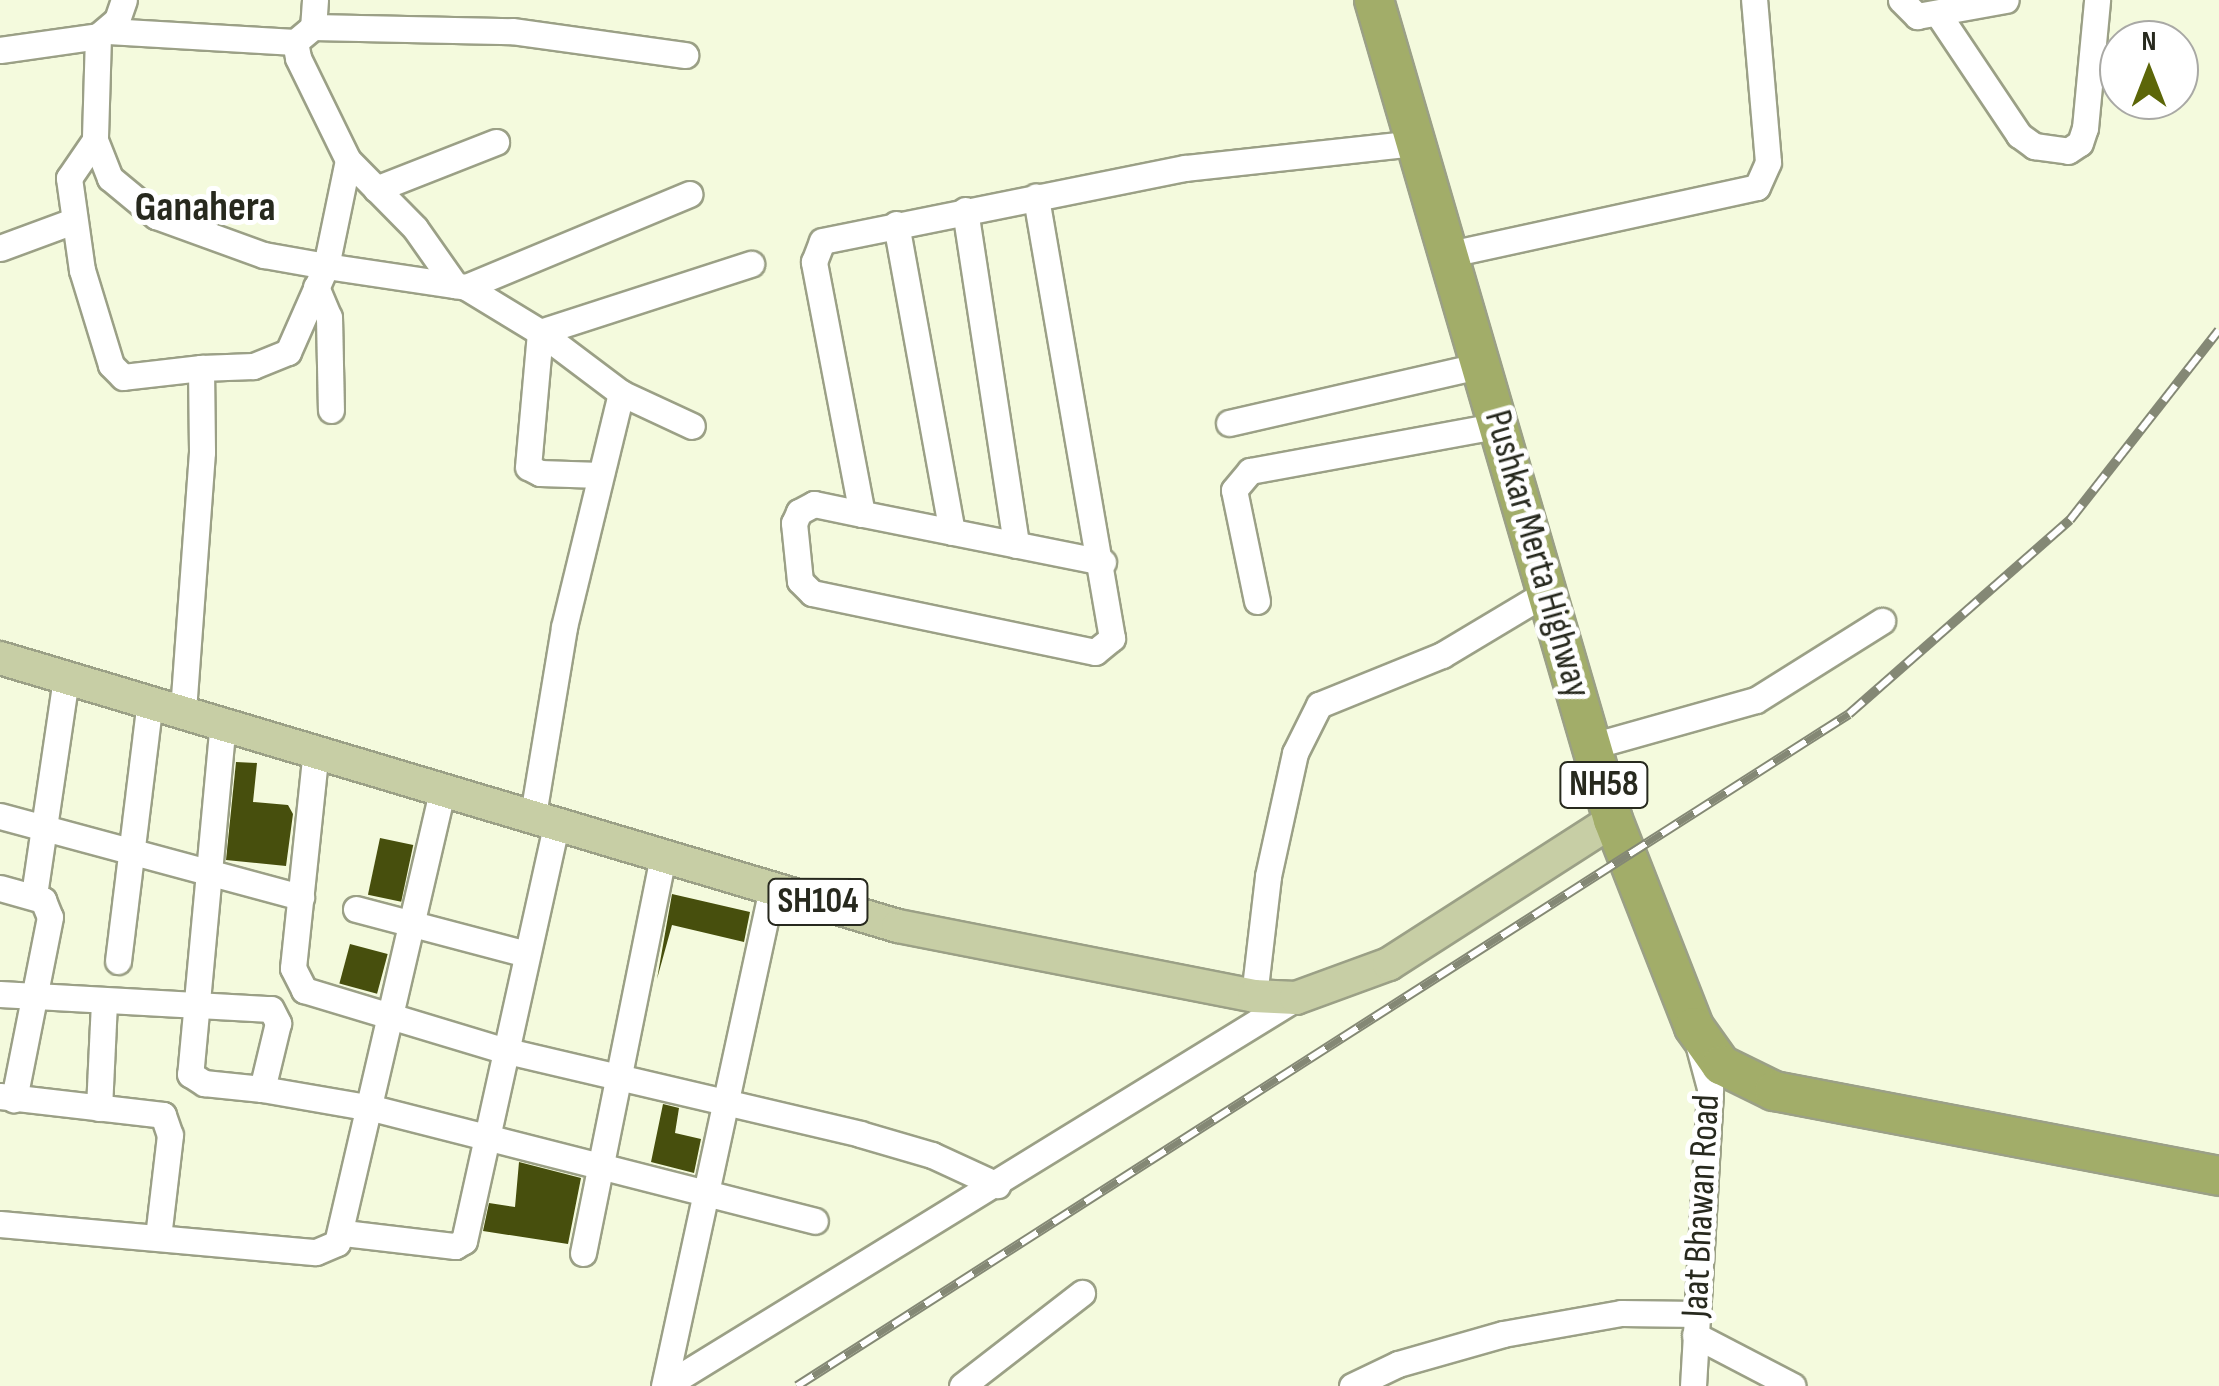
<!DOCTYPE html>
<style>
body{margin:0}
#map{position:relative;width:2219px;height:1386px;overflow:hidden;background:#f4fadd;font-family:"Sofia Sans Condensed",sans-serif}
div>[style]{position:absolute}
.building>*{inset:0;background:#474f0d;transform-origin:0 0}
.roads{filter:drop-shadow(2px 0 #9ba086) drop-shadow(-2px 0 #9ba086) drop-shadow(0 2px #9ba086) drop-shadow(0 -2px #9ba086)}
.minor>*{height:25px;margin:-12.5px;padding:0 12.5px;transform-origin:12.5px;border-radius:12.5px;background:#fff}
.major>*{height:32px;margin:-16px;padding:0 16px;transform-origin:16px;border-radius:16px;background:#c7cea5}
.highway>*{height:38px;margin:-19px;padding:0 19px;transform-origin:19px;border-radius:19px;background:#a2ad69}
.rail>*{height:10px;margin-top:-5px;transform-origin:0;background:repeating-linear-gradient(90deg,#fff 0 19px,#848875 0 38px);box-sizing:border-box;border-block:2px solid #848875}
span{translate:-50% -50%;white-space:nowrap;text-align:center;line-height:1.15;-webkit-text-stroke:10px #fff;paint-order:stroke}
.shield-label span{padding:2px 8px;background:#fff;border:2px solid;border-radius:8px;-webkit-text-stroke-width:0}
.shield-label{font-size:35px;color:#27291e;font-weight:700}
.street-label{font-size:38px;color:#27291e}
.quarter-label{font-size:42px;color:#27291e;font-weight:700}
.north{position:absolute;left:2099px;top:20px;width:100px;height:100px;box-sizing:border-box;background:#fff;border:2px solid #a9a9a5;border-radius:50%;rotate:0deg;font-size:28px;font-weight:700;line-height:40px;text-align:center;color:#27291e}
.north::after{content:'';display:block;margin:auto;width:35px;height:45px;background:#5c6608;clip-path:polygon(50% 0,100% 100%,50% 72%,0 100%)}
</style>
<div id="map">
<div class="building">
<i style="clip-path:polygon(236px 762px,257px 763px,253px 802px,288px 805px,293px 814px,286px 866px,226px 860px)"></i>
<i style="left:380px;top:838px;width:34px;height:58px;rotate:12deg"></i>
<i style="clip-path:polygon(672px 894px,750px 912px,744px 942px,672px 925px,657px 979px)"></i>
<i style="left:350px;top:944px;width:39px;height:41px;rotate:15deg"></i>
<i style="clip-path:polygon(663px 1104px,679px 1108px,675px 1133px,701px 1139px,694px 1173px,651px 1162px)"></i>
<i style="clip-path:polygon(519px 1162px,581px 1178px,568px 1244px,483px 1231px,489px 1203px,515px 1207px)"></i>
</div>
<div class="roads">
<div class="minor">
<i style="left:315px;top:0;width:27px;rotate:94deg"></i>
<i style="left:313px;top:27px;width:23px;rotate:140deg"></i>
<i style="left:295px;top:42px;width:16px;rotate:79deg"></i>
<i style="left:298px;top:58px;width:114px;rotate:63.9deg"></i>
<i style="left:348px;top:160px;width:108px;rotate:101.7deg"></i>
<i style="left:326px;top:266px;width:142px;rotate:8.5deg"></i>
<i style="left:466px;top:287px;width:87px;rotate:31.3deg"></i>
<i style="left:540px;top:332px;width:101px;rotate:37deg"></i>
<i style="left:621px;top:393px;width:78px;rotate:24.9deg"></i>
<i style="left:1901px;top:0;width:23px;rotate:45deg"></i>
<i style="left:1917px;top:16px;width:90px;rotate:-10.2deg"></i>
<i style="left:1938px;top:14px;width:146px;rotate:56.2deg"></i>
<i style="left:2019px;top:135px;width:19px;rotate:36deg"></i>
<i style="left:2034px;top:146px;width:34px;rotate:8deg"></i>
<i style="left:2068px;top:151px;width:14px;rotate:-34deg"></i>
<i style="left:2080px;top:143px;width:16px;rotate:-72deg"></i>
<i style="left:2085px;top:128px;width:129px;rotate:-84.6deg"></i>
<i style="left:313px;top:27px;width:199px;rotate:1.2deg"></i>
<i style="left:512px;top:31px;width:175px;rotate:7.9deg"></i>
<i style="left:108px;top:31px;width:187px;rotate:3.4deg"></i>
<i style="left:98px;top:36px;width:104px;rotate:91.7deg"></i>
<i style="left:95px;top:140px;width:41px;rotate:68.5deg"></i>
<i style="left:110px;top:178px;width:60px;rotate:39.6deg"></i>
<i style="left:156px;top:216px;width:115px;rotate:19.9deg"></i>
<i style="left:264px;top:255px;width:63px;rotate:10.1deg"></i>
<i style="left:326px;top:266px;width:94px;rotate:113.8deg"></i>
<i style="left:288px;top:352px;width:38px;rotate:158deg"></i>
<i style="left:253px;top:366px;width:52px;rotate:177.8deg"></i>
<i style="left:201px;top:368px;width:84px;rotate:89.3deg"></i>
<i style="left:202px;top:452px;width:261px;rotate:94.2deg"></i>
<i style="left:0;top:50px;width:99px;rotate:-8.1deg"></i>
<i style="left:98px;top:36px;width:25px;rotate:-40deg"></i>
<i style="left:117px;top:20px;width:21px;rotate:-71deg"></i>
<i style="left:95px;top:140px;width:46px;rotate:124.4deg"></i>
<i style="left:69px;top:178px;width:93px;rotate:82deg"></i>
<i style="left:82px;top:270px;width:99px;rotate:73deg"></i>
<i style="left:111px;top:365px;width:17px;rotate:45deg"></i>
<i style="left:123px;top:377px;width:79px;rotate:-6.6deg"></i>
<i style="left:348px;top:160px;width:95px;rotate:45.4deg"></i>
<i style="left:415px;top:228px;width:70px;rotate:54.9deg"></i>
<i style="left:376px;top:189px;width:129px;rotate:-21.4deg"></i>
<i style="left:965px;top:210px;width:339px;rotate:81.3deg"></i>
<i style="left:896px;top:224px;width:313px;rotate:79.7deg"></i>
<i style="left:0;top:248px;width:78px;rotate:-20.3deg"></i>
<i style="left:1450px;top:254px;width:314px;rotate:-12.3deg"></i>
<i style="left:1757px;top:187px;width:27px;rotate:-66deg"></i>
<i style="left:1768px;top:162px;width:163px;rotate:-94.9deg"></i>
<i style="left:316px;top:287px;width:33px;rotate:67deg"></i>
<i style="left:329px;top:317px;width:93px;rotate:88.8deg"></i>
<i style="left:466px;top:287px;width:242px;rotate:-22.6deg"></i>
<i style="left:1229px;top:423px;width:261px;rotate:-12.9deg"></i>
<i style="left:600px;top:475px;width:60px;rotate:-178.1deg"></i>
<i style="left:540px;top:473px;width:13px;rotate:-153deg"></i>
<i style="left:528px;top:467px;width:136px;rotate:-84.9deg"></i>
<i style="left:540px;top:332px;width:222px;rotate:-17.9deg"></i>
<i style="left:862px;top:514px;width:49px;rotate:-168.2deg"></i>
<i style="left:814px;top:504px;width:17px;rotate:152deg"></i>
<i style="left:799px;top:512px;width:12px;rotate:114deg"></i>
<i style="left:794px;top:523px;width:58px;rotate:84.1deg"></i>
<i style="left:800px;top:581px;width:17px;rotate:45deg"></i>
<i style="left:812px;top:593px;width:289px;rotate:11.8deg"></i>
<i style="left:1095px;top:652px;width:22px;rotate:-39deg"></i>
<i style="left:1112px;top:638px;width:448px;rotate:-99.8deg"></i>
<i style="left:1103px;top:562px;width:246px;rotate:-168.7deg"></i>
<i style="left:862px;top:514px;width:257px;rotate:-100.8deg"></i>
<i style="left:814px;top:262px;width:22px;rotate:-69deg"></i>
<i style="left:822px;top:241px;width:370px;rotate:-11.4deg"></i>
<i style="left:1185px;top:168px;width:232px;rotate:-6.2deg"></i>
<i style="left:1257px;top:601px;width:113px;rotate:-101.7deg"></i>
<i style="left:1234px;top:490px;width:25px;rotate:-50deg"></i>
<i style="left:1250px;top:471px;width:254px;rotate:-10.4deg"></i>
<i style="left:223px;top:721px;width:355px;rotate:95.3deg"></i>
<i style="left:190px;top:1074px;width:17px;rotate:33deg"></i>
<i style="left:204px;top:1083px;width:58px;rotate:5.9deg"></i>
<i style="left:1592px;top:746px;width:170px;rotate:-15.7deg"></i>
<i style="left:1756px;top:700px;width:149px;rotate:-32.1deg"></i>
<i style="left:316px;top:749px;width:220px;rotate:96deg"></i>
<i style="left:293px;top:968px;width:25px;rotate:63deg"></i>
<i style="left:304px;top:990px;width:208px;rotate:16.8deg"></i>
<i style="left:503px;top:1050px;width:367px;rotate:13.2deg"></i>
<i style="left:860px;top:1134px;width:75px;rotate:16.3deg"></i>
<i style="left:932px;top:1155px;width:72px;rotate:24.8deg"></i>
<i style="left:533px;top:815px;width:191px;rotate:-80.6deg"></i>
<i style="left:564px;top:627px;width:241px;rotate:-76.3deg"></i>
<i style="left:0;top:816px;width:312px;rotate:15.1deg"></i>
<i style="left:0;top:888px;width:45px;rotate:15.6deg"></i>
<i style="left:43px;top:900px;width:18px;rotate:68deg"></i>
<i style="left:50px;top:917px;width:186px;rotate:101.2deg"></i>
<i style="left:34px;top:895px;width:220px;rotate:-81.6deg"></i>
<i style="left:356px;top:909px;width:176px;rotate:14.8deg"></i>
<i style="left:118px;top:961px;width:262px;rotate:-83deg"></i>
<i style="left:0;top:994px;width:271px;rotate:3.2deg"></i>
<i style="left:271px;top:1009px;width:16px;rotate:63deg"></i>
<i style="left:278px;top:1023px;width:68px;rotate:103.6deg"></i>
<i style="left:262px;top:1089px;width:112px;rotate:9.8deg"></i>
<i style="left:372px;top:1108px;width:457px;rotate:14.3deg"></i>
<i style="left:1254px;top:996px;width:121px;rotate:-83.3deg"></i>
<i style="left:1268px;top:876px;width:126px;rotate:-77.6deg"></i>
<i style="left:1295px;top:753px;width:54px;rotate:-63.4deg"></i>
<i style="left:1319px;top:705px;width:133px;rotate:-22.1deg"></i>
<i style="left:1442px;top:655px;width:125px;rotate:-30.9deg"></i>
<i style="left:0;top:1096px;width:164px;rotate:6.6deg"></i>
<i style="left:163px;top:1115px;width:21px;rotate:71deg"></i>
<i style="left:170px;top:1135px;width:103px;rotate:96.7deg"></i>
<i style="left:99px;top:1108px;width:105px;rotate:-87.3deg"></i>
<i style="left:0;top:1224px;width:317px;rotate:5.1deg"></i>
<i style="left:316px;top:1252px;width:23px;rotate:-23deg"></i>
<i style="left:337px;top:1243px;width:467px;rotate:-76.9deg"></i>
<i style="left:344px;top:1233px;width:112px;rotate:6.7deg"></i>
<i style="left:455px;top:1246px;width:10px;rotate:-29deg"></i>
<i style="left:464px;top:1241px;width:429px;rotate:-77.5deg"></i>
<i style="left:583px;top:1253px;width:406px;rotate:-78.6deg"></i>
<i style="left:1695px;top:1335px;width:110px;rotate:27.5deg"></i>
<i style="left:664px;top:1386px;width:510px;rotate:-77.76deg"></i>
<i style="left:665px;top:1386px;width:741px;rotate:-31.59deg"></i>
<i style="left:962px;top:1386px;width:152px;rotate:-37.8deg"></i>
<i style="left:1352px;top:1386px;width:51px;rotate:-25.6deg"></i>
<i style="left:1398px;top:1364px;width:109px;rotate:-15.9deg"></i>
<i style="left:1503px;top:1334px;width:120px;rotate:-10.1deg"></i>
<i style="left:1621px;top:1313px;width:77px;rotate:0.7deg"></i>
<i style="left:1693px;top:1386px;width:298px;rotate:-86.7deg"></i>
<i style="left:1710px;top:1088px;width:42px;rotate:-105deg"></i>
</div>
<div class="major">
<i style="left:0;top:658px;width:937px;rotate:16.62deg"></i>
<i style="left:898px;top:926px;width:363px;rotate:11.1deg"></i>
<i style="left:1254px;top:996px;width:42px;rotate:2.7deg"></i>
<i style="left:1296px;top:998px;width:99px;rotate:-20.1deg"></i>
<i style="left:1389px;top:964px;width:266px;rotate:-32.7deg"></i>
</div>
<div class="highway">
<i style="left:1374px;top:0;width:854px;rotate:73.75deg"></i>
<i style="left:1613px;top:820px;width:222px;rotate:68.6deg"></i>
<i style="left:1694px;top:1027px;width:47px;rotate:54.6deg"></i>
<i style="left:1721px;top:1065px;width:59px;rotate:26.1deg"></i>
<i style="left:1774px;top:1091px;width:453px;rotate:10.8deg"></i>
</div>
</div>
<div class="rail">
<i style="left:797px;top:1386px;width:1248px;rotate:-32.57deg"></i>
<i style="left:1849px;top:714px;width:294px;rotate:-41.3deg"></i>
<i style="left:2070px;top:520px;width:241px;rotate:-51.9deg"></i>
</div>
<div class="shield-label">
<span style="left:1604px;top:785px">NH58</span>
<span style="left:818px;top:902px">SH104</span>
</div>
<div class="street-label">
<span style="left:1537px;top:554px;rotate:74deg">Pushkar Merta Highway</span>
<span style="left:1701px;top:1206px;rotate:-87deg">Jaat Bhawan Road</span>
</div>
<div class="quarter-label">
<span style="left:205px;top:208px">Ganahera</span>
</div>
<div class="north">N</div>
</div>
